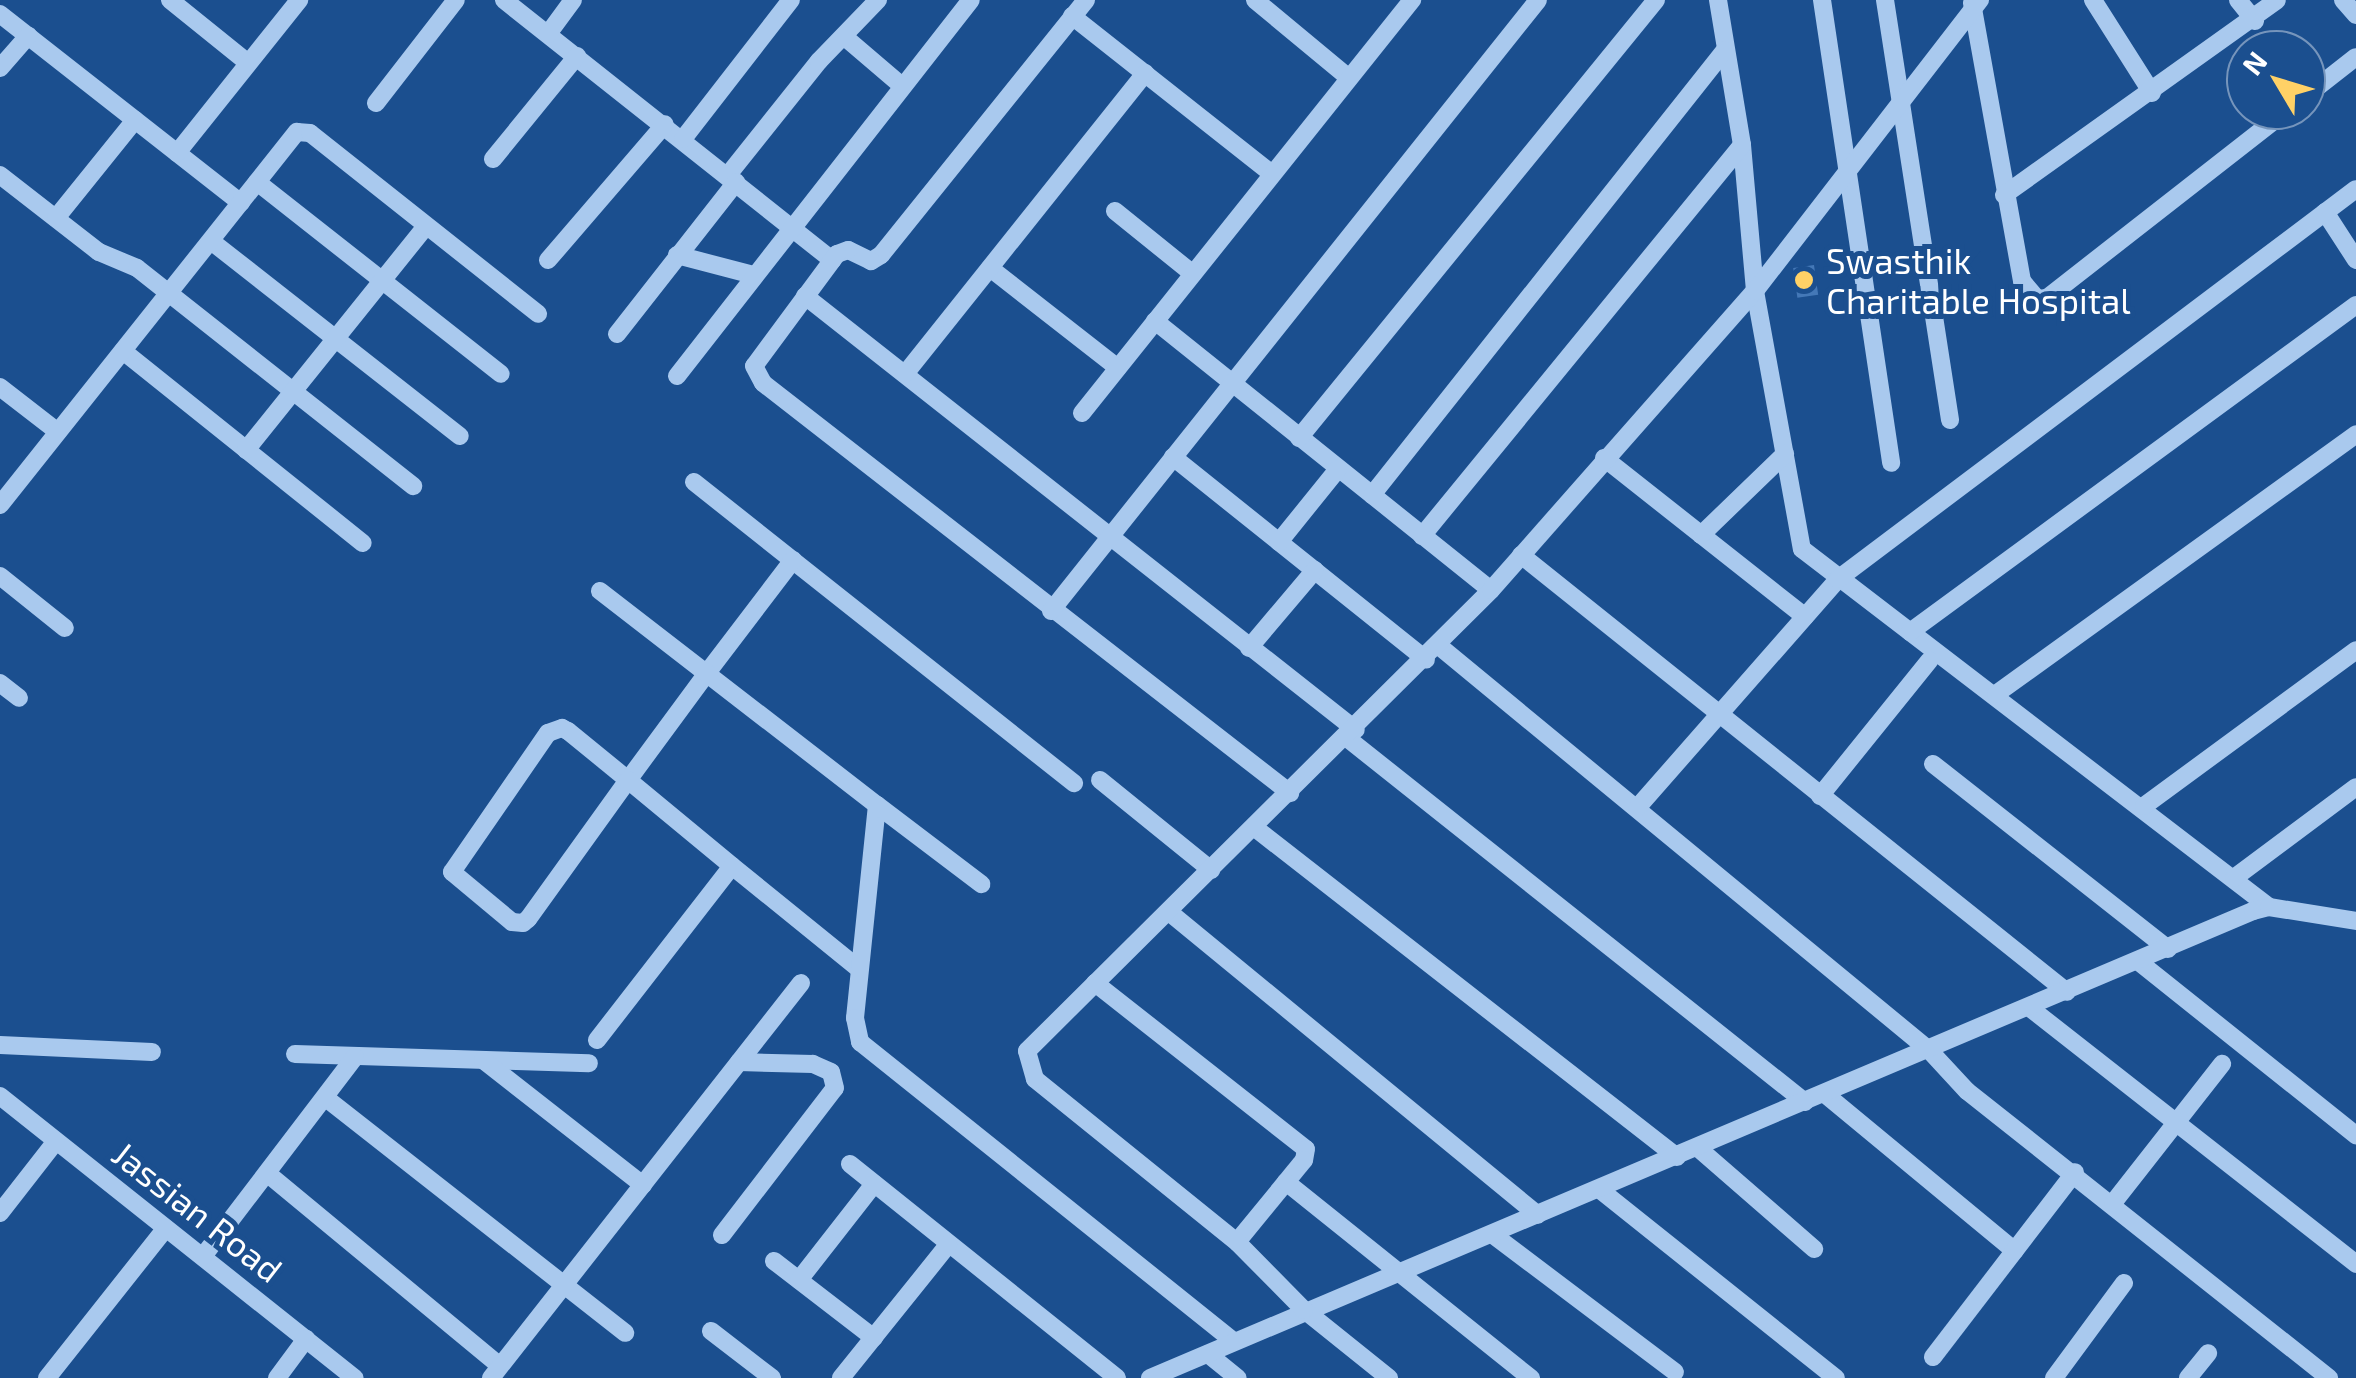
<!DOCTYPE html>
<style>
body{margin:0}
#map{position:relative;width:2356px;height:1378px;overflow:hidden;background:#1b4f8f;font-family:"Exo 2",sans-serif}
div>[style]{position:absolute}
.building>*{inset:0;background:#4478b7;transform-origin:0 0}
.minor>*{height:18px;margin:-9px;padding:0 9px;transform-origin:9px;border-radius:9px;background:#a9c9ee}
.dots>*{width:28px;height:28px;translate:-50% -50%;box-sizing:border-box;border:5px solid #1b4f8f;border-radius:50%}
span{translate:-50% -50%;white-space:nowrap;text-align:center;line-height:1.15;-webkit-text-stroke:10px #1b4f8f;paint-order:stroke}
.poi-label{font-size:35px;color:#fff}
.left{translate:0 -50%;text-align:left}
.street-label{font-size:35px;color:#fff}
.north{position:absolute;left:2226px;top:30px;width:100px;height:100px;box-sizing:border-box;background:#1b4f8f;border:2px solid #7695bc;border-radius:50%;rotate:308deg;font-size:28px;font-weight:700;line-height:40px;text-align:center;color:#fff}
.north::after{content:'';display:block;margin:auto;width:35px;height:45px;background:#ffd166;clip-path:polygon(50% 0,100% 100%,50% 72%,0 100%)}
</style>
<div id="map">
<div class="building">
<i style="left:1814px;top:265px;width:30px;height:21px;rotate:82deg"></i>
</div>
<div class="minor">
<i style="left:170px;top:0;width:100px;rotate:38.9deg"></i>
<i style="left:504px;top:0;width:419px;rotate:38.4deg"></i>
<i style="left:1086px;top:0;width:327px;rotate:128.8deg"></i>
<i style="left:881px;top:255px;width:12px;rotate:149deg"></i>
<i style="left:871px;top:261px;width:25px;rotate:-154deg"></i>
<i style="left:848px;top:250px;width:12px;rotate:160deg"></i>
<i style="left:837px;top:254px;width:139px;rotate:126.5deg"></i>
<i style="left:754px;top:366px;width:19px;rotate:62deg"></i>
<i style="left:763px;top:383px;width:668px;rotate:37.88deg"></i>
<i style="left:1255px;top:0;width:122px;rotate:39.7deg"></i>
<i style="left:1718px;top:0;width:147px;rotate:80.6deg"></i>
<i style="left:1742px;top:145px;width:147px;rotate:84.9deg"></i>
<i style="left:1755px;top:291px;width:262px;rotate:79.7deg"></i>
<i style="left:1802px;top:549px;width:588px;rotate:37.47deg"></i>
<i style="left:1822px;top:0;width:468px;rotate:81.5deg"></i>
<i style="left:1885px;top:0;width:425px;rotate:81.2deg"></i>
<i style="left:2093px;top:0;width:110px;rotate:57.6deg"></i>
<i style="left:2238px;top:0;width:27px;rotate:51deg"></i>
<i style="left:2343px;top:0;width:20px;rotate:49deg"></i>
<i style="left:1972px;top:3px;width:282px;rotate:79.8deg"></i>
<i style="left:2022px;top:281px;width:23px;rotate:50deg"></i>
<i style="left:2037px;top:299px;width:10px;rotate:-6deg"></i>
<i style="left:2047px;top:298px;width:306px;rotate:-38deg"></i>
<i style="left:0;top:14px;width:306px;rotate:38.1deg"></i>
<i style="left:1072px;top:16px;width:255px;rotate:38.3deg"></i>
<i style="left:548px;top:34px;width:42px;rotate:-53.7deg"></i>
<i style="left:847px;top:39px;width:72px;rotate:40.5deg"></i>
<i style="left:0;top:68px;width:43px;rotate:-48.8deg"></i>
<i style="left:2306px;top:96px;width:63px;rotate:-38deg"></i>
<i style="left:376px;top:103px;width:130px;rotate:-52.2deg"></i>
<i style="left:683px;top:139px;width:176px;rotate:-52.2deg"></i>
<i style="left:177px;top:153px;width:196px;rotate:-51.4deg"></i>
<i style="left:493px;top:159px;width:133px;rotate:-50.8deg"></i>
<i style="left:0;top:175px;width:125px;rotate:37.9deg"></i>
<i style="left:99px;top:252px;width:41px;rotate:22.8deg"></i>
<i style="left:137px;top:268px;width:352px;rotate:38.3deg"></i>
<i style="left:728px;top:175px;width:146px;rotate:-51.4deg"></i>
<i style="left:819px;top:61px;width:85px;rotate:-46deg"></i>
<i style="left:257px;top:182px;width:310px;rotate:38.2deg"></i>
<i style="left:2004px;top:195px;width:335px;rotate:-35.5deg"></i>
<i style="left:1115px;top:211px;width:100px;rotate:38.9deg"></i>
<i style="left:2325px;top:212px;width:57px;rotate:57.1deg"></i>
<i style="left:56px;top:218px;width:126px;rotate:-51.1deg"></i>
<i style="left:211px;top:241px;width:316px;rotate:38.1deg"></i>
<i style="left:677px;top:255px;width:79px;rotate:14.7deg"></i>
<i style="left:548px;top:260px;width:179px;rotate:-49.3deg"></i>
<i style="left:990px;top:268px;width:162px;rotate:38deg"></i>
<i style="left:805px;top:296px;width:701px;rotate:38.23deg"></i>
<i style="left:1155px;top:321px;width:430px;rotate:38.7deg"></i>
<i style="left:617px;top:334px;width:193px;rotate:-51.9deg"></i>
<i style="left:123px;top:351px;width:307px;rotate:38.7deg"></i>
<i style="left:905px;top:374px;width:385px;rotate:-51.4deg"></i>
<i style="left:677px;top:376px;width:477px;rotate:-52deg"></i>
<i style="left:0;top:387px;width:73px;rotate:37.8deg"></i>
<i style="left:1082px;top:413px;width:529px;rotate:-51.37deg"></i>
<i style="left:1299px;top:438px;width:565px;rotate:-50.82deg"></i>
<i style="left:246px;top:450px;width:287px;rotate:-51.2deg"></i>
<i style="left:1173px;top:457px;width:324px;rotate:38.7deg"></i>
<i style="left:1604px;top:458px;width:256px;rotate:38.3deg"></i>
<i style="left:694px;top:482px;width:485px;rotate:38.4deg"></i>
<i style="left:1372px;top:495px;width:568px;rotate:-51.58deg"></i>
<i style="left:0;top:505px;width:477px;rotate:-51.5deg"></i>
<i style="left:297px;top:132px;width:13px;rotate:4deg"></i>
<i style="left:310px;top:133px;width:291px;rotate:38.4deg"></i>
<i style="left:1701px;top:535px;width:117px;rotate:-44deg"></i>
<i style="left:1422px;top:536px;width:505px;rotate:-50.7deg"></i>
<i style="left:1279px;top:542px;width:94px;rotate:-51.1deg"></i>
<i style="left:1521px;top:555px;width:699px;rotate:38.67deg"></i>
<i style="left:793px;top:560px;width:142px;rotate:127.3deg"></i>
<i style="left:707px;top:673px;width:133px;rotate:126.4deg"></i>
<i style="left:628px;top:780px;width:171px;rotate:125.7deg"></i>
<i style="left:528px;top:919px;width:6px;rotate:141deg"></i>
<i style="left:523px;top:923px;width:11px;rotate:-175deg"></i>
<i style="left:512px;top:922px;width:78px;rotate:-140.2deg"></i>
<i style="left:452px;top:872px;width:169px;rotate:-55.4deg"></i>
<i style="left:548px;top:733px;width:15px;rotate:-20deg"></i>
<i style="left:562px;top:728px;width:7px;rotate:27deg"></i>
<i style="left:568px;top:731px;width:77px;rotate:39.2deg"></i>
<i style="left:628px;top:780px;width:135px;rotate:39.6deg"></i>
<i style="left:732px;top:866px;width:164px;rotate:39deg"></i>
<i style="left:0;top:576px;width:83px;rotate:38.7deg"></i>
<i style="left:600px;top:591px;width:350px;rotate:37.7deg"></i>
<i style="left:877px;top:805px;width:214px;rotate:95.9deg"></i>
<i style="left:855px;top:1018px;width:25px;rotate:78deg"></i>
<i style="left:860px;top:1042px;width:479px;rotate:38.7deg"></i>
<i style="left:1051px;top:611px;width:781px;rotate:-51.44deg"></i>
<i style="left:1910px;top:632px;width:553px;rotate:-36.25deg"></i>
<i style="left:1439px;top:646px;width:635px;rotate:39.51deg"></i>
<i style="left:1929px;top:1050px;width:56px;rotate:47.2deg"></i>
<i style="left:1967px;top:1091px;width:462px;rotate:38.4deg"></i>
<i style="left:1249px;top:648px;width:102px;rotate:-49.8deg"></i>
<i style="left:0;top:683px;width:24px;rotate:38deg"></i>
<i style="left:1996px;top:694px;width:444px;rotate:-35.8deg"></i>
<i style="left:1347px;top:738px;width:585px;rotate:38.48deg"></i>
<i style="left:1933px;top:764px;width:299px;rotate:38.2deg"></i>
<i style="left:1100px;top:780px;width:143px;rotate:39deg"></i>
<i style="left:1820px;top:796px;width:174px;rotate:-51.1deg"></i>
<i style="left:877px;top:805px;width:131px;rotate:37.2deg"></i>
<i style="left:2144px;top:806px;width:263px;rotate:-36.3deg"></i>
<i style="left:1637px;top:808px;width:305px;rotate:-48.7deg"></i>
<i style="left:1838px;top:579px;width:648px;rotate:-36.98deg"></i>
<i style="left:1255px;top:828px;width:535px;rotate:37.94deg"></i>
<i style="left:2234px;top:878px;width:152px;rotate:-36.7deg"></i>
<i style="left:1169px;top:912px;width:477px;rotate:39.4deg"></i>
<i style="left:2139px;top:962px;width:278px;rotate:38.6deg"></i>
<i style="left:1095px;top:983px;width:268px;rotate:38.2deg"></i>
<i style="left:1306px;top:1149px;width:11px;rotate:100deg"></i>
<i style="left:1304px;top:1160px;width:106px;rotate:129.3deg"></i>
<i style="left:2030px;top:1008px;width:415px;rotate:38.1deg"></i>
<i style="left:597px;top:1040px;width:220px;rotate:-52.2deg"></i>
<i style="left:0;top:1045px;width:152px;rotate:2.6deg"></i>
<i style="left:295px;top:1054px;width:294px;rotate:1.8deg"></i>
<i style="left:483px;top:1060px;width:203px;rotate:38deg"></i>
<i style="left:1825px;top:1094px;width:246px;rotate:39.6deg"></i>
<i style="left:0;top:1096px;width:453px;rotate:38.5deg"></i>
<i style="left:327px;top:1099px;width:379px;rotate:38.1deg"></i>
<i style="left:1698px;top:1148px;width:154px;rotate:41deg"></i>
<i style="left:850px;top:1164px;width:342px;rotate:38.7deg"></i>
<i style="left:268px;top:1174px;width:301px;rotate:39.6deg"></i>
<i style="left:1286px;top:1182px;width:314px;rotate:38.7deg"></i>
<i style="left:1599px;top:1189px;width:303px;rotate:38.6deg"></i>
<i style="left:2113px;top:1203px;width:177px;rotate:-51.9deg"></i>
<i style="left:0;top:1213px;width:91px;rotate:-52.1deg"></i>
<i style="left:1492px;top:1234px;width:229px;rotate:37deg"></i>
<i style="left:722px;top:1235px;width:185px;rotate:-52.5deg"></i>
<i style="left:835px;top:1088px;width:16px;rotate:-104deg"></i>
<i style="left:831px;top:1072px;width:20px;rotate:-156deg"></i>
<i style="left:813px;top:1064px;width:74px;rotate:-178.5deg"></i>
<i style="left:204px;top:1255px;width:249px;rotate:-52.7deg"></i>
<i style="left:774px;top:1261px;width:126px;rotate:37.6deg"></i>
<i style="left:799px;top:1280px;width:122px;rotate:-52deg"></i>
<i style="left:711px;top:1331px;width:77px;rotate:37.6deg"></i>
<i style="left:1208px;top:1354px;width:38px;rotate:39deg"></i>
<i style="left:1933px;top:1357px;width:233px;rotate:-52.5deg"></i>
<i style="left:47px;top:1378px;width:191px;rotate:-51.6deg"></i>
<i style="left:277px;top:1378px;width:49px;rotate:-53.4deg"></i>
<i style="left:491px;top:1378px;width:502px;rotate:-51.87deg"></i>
<i style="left:841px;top:1378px;width:171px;rotate:-51.2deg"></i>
<i style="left:1150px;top:1378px;width:1198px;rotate:-22.95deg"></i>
<i style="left:2253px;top:911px;width:16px;rotate:-14deg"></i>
<i style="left:2269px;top:907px;width:88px;rotate:9.1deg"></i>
<i style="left:1389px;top:1378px;width:109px;rotate:-141.3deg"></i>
<i style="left:1304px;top:1310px;width:94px;rotate:-134.6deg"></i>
<i style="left:1238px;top:1243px;width:261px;rotate:-141.1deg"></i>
<i style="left:1035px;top:1079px;width:29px;rotate:-106deg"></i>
<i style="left:1027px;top:1051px;width:654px;rotate:-44.81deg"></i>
<i style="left:1491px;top:590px;width:399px;rotate:-48.6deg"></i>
<i style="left:1755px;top:291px;width:368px;rotate:-52.3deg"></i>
<i style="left:2054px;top:1378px;width:118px;rotate:-53.6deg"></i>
<i style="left:2188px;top:1378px;width:32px;rotate:-51deg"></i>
</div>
<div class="dots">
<i style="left:1804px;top:280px;background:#ffd166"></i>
</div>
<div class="poi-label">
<span class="left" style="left:1826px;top:280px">Swasthik<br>Charitable Hospital</span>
</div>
<div class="street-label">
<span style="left:198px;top:1211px;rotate:38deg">Jassian Road</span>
</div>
<div class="north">N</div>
</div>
